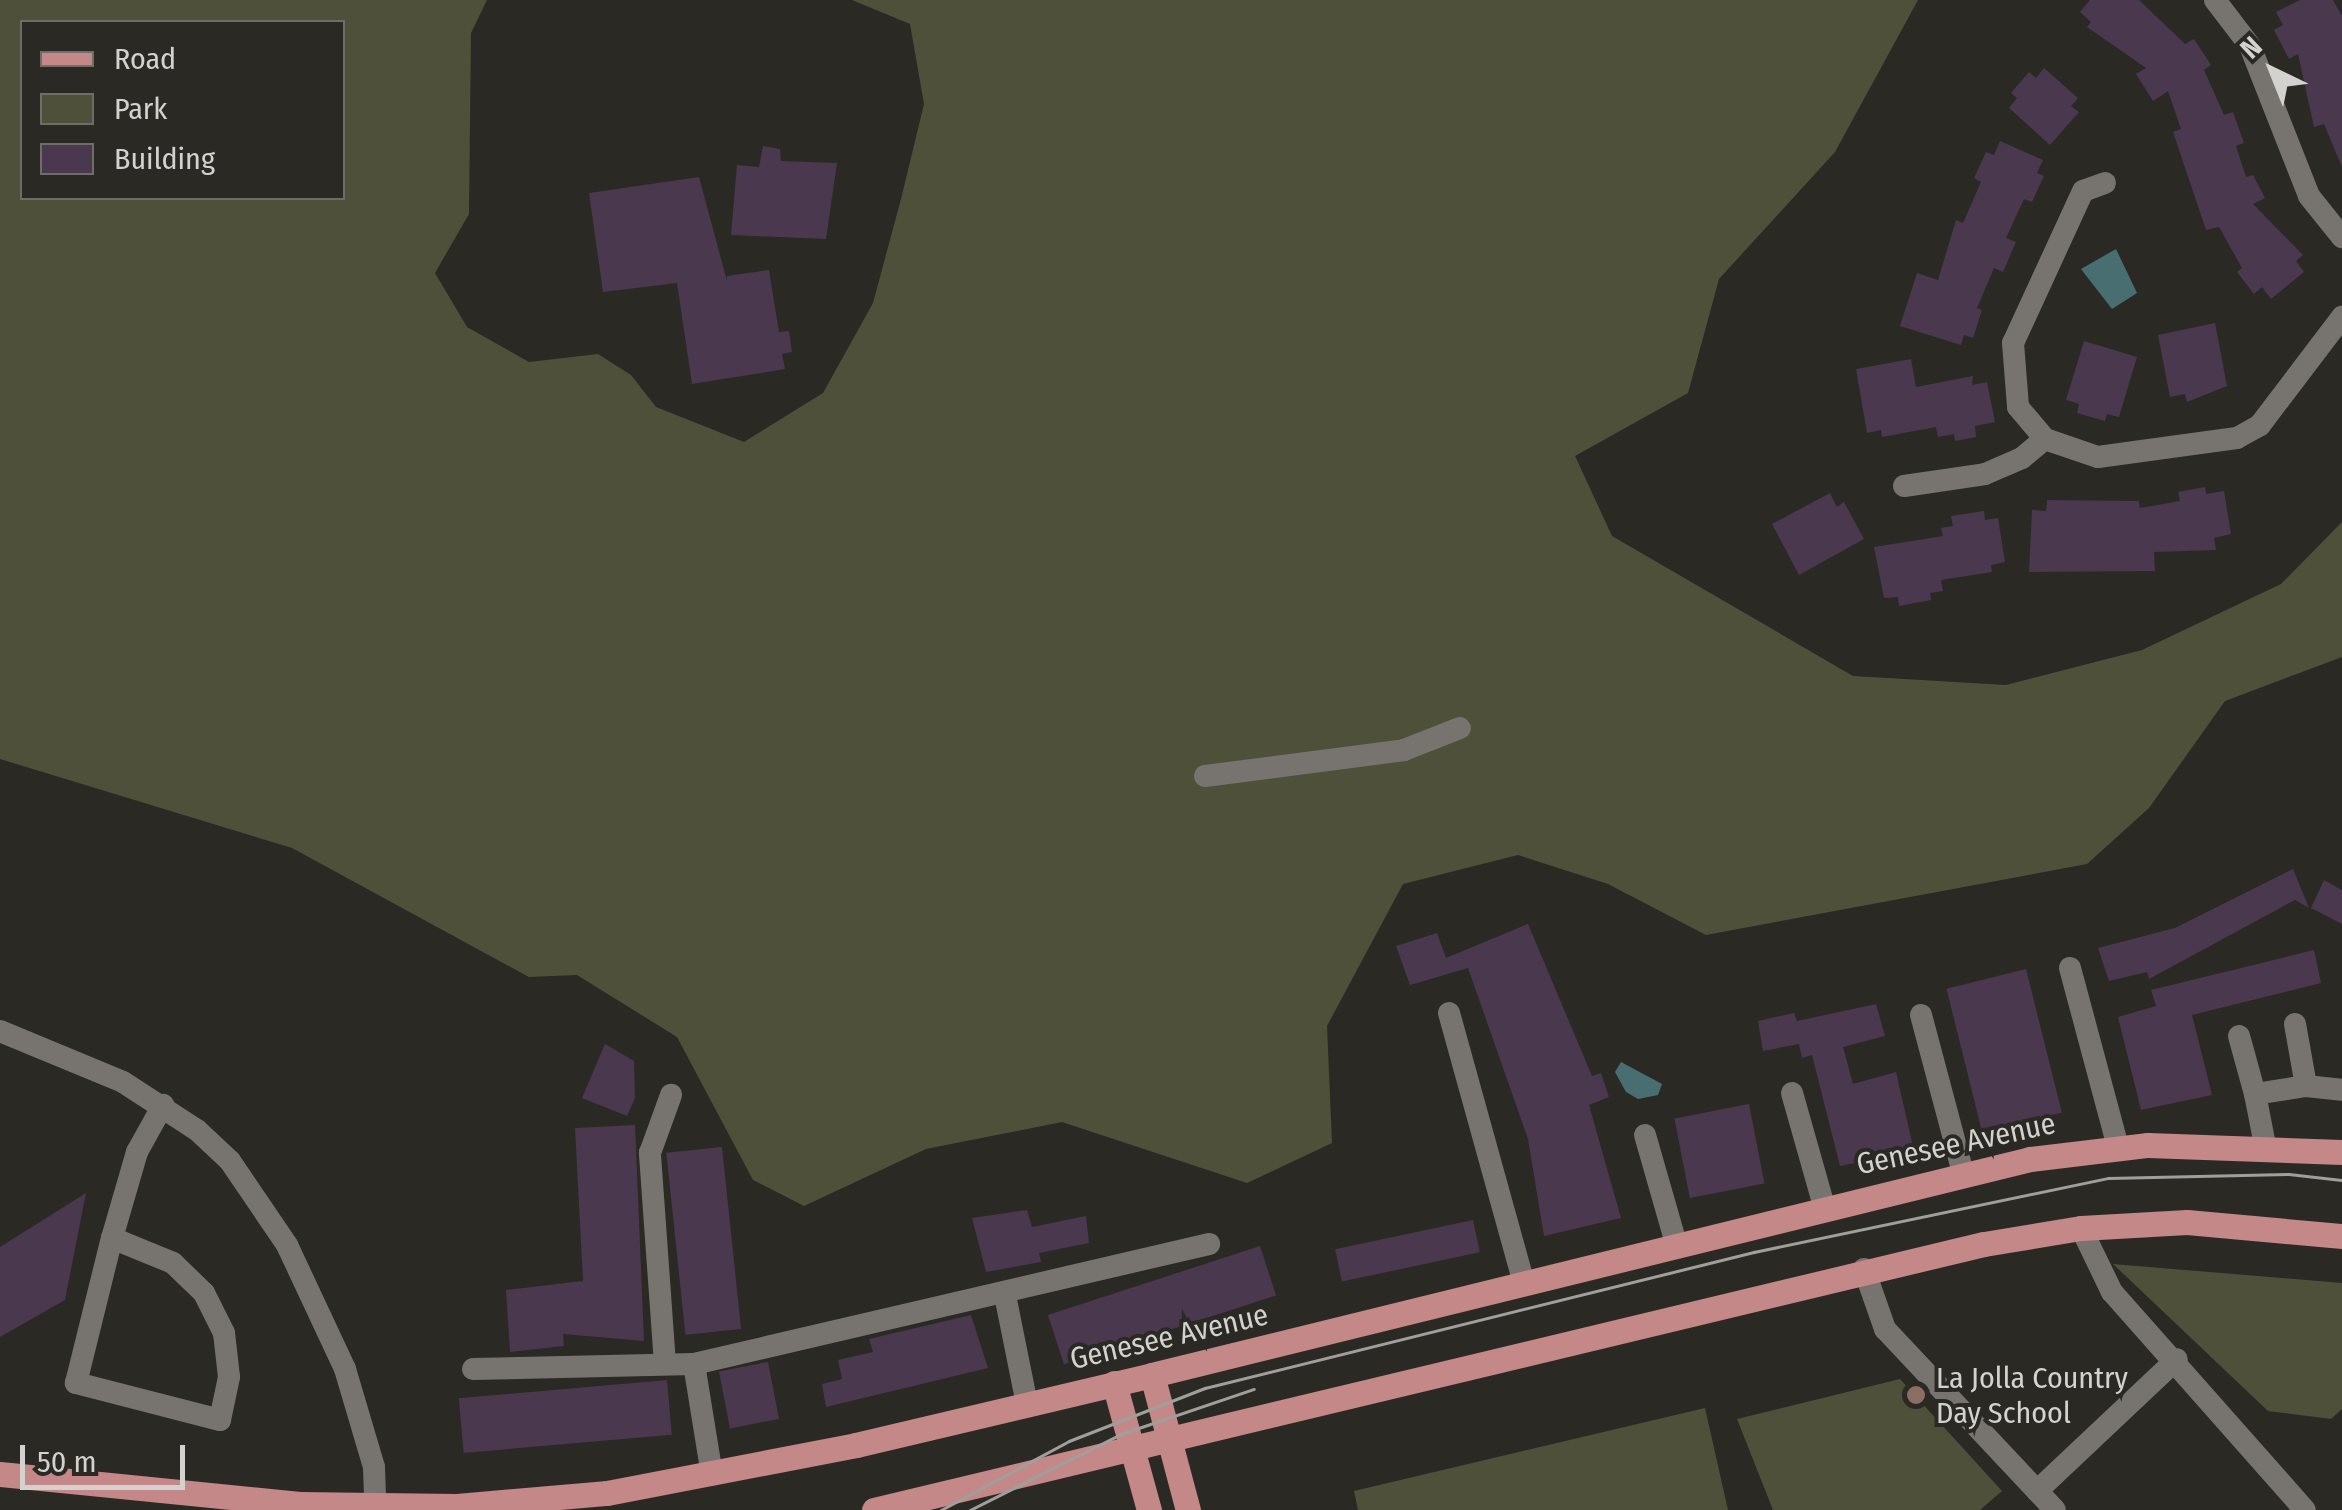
<!DOCTYPE html>
<style>
body{margin:0}
#map{position:relative;width:2342px;height:1510px;overflow:hidden;background:#2b2924;font-family:"Fira Sans Condensed",sans-serif}
div>[style]{position:absolute}
.green>*{inset:0;background:#4e5039}
.water>*{inset:0;background:#496e72}
.building>*{inset:0;background:#49384e;transform-origin:0 0}
.minor>*{height:22px;margin:-11px;padding:0 11px;transform-origin:11px;border-radius:11px;background:#77746f}
.major>*{height:25px;margin:-12.5px;padding:0 12.5px;transform-origin:12.5px;border-radius:12.5px;background:#c48888}
.tram>*{height:2.5px;margin:-1.25px;padding:0 1.25px;transform-origin:1.25px;border-radius:1.25px;background:#a19f9c}
.dots>*{width:28px;height:28px;translate:-50% -50%;box-sizing:border-box;border:5px solid #2b2924;border-radius:50%}
span{translate:-50% -50%;white-space:nowrap;text-align:center;line-height:1.15;-webkit-text-stroke:8px #2b2924;paint-order:stroke}
.street-label{font-size:30px;color:#d3d2cf}
.poi-label{font-size:30px;color:#d3d2cf}
.left{translate:0 -50%;text-align:left}
.legend{position:absolute;left:20px;top:20px;width:325px;height:180px;box-sizing:border-box;background:#2b2924;border:2px solid #6e6d68;margin:0;padding:12px 18px;list-style:none;font-size:30px;color:#d3d2cf}
.legend li{display:flex;align-items:center;gap:20px;height:50px}
.legend b{width:50px;border:2px solid #6e6d68}
.north{position:absolute;left:2222px;top:20px;width:100px;height:100px;-webkit-text-stroke:8px #2b2924;paint-order:stroke;rotate:317deg;font-size:28px;font-weight:700;line-height:40px;text-align:center;color:#d3d2cf}
.north::after{content:'';display:block;margin:auto;width:35px;height:45px;background:#d3d2cf;clip-path:polygon(50% 0,100% 100%,50% 72%,0 100%)}
.scale{position:absolute;left:20px;top:1445px;width:165px;height:45px;box-sizing:border-box;border:5px solid #d3d2cf;border-top:0;padding-left:12px;font-size:30px;line-height:35px;white-space:nowrap;color:#d3d2cf;-webkit-text-stroke:8px #2b2924;paint-order:stroke}
</style>
<div id="map">
<div class="green">
<i style="clip-path:polygon(evenodd,0 0,487px 0,471px 33px,469px 214px,435px 273px,467px 327px,529px 362px,598px 354px,631px 375px,656px 407px,744px 442px,823px 393px,873px 303px,901px 199px,924px 104px,910px 24px,852px 0,1918px 0,1835px 152px,1719px 279px,1688px 393px,1575px 456px,1612px 536px,1853px 676px,2006px 685px,2142px 650px,2281px 584px,2342px 522px,2342px 657px,2225px 701px,2149px 808px,2087px 864px,1706px 935px,1608px 884px,1518px 855px,1403px 884px,1327px 1026px,1332px 1143px,1247px 1183px,1062px 1122px,926px 1149px,804px 1206px,753px 1180px,677px 1037px,577px 975px,529px 977px,292px 848px,0 759px,0 0,22px 22px,342px 22px,342px 198px,22px 198px,22px 22px)"></i>
<i style="clip-path:polygon(2113px 1264px,2342px 1283px,2342px 1409px,2331px 1419px,2268px 1411px)"></i>
<i style="clip-path:polygon(1900px 1379px,2002px 1491px,1980px 1510px,1773px 1510px,1737px 1419px)"></i>
<i style="clip-path:polygon(1705px 1408px,1728px 1510px,1358px 1510px,1354px 1491px)"></i>
</div>
<div class="water">
<i style="clip-path:polygon(2116px 249px,2137px 293px,2112px 309px,2081px 269px)"></i>
<i style="clip-path:polygon(1621px 1062px,1662px 1084px,1658px 1095px,1638px 1099px,1626px 1092px,1615px 1072px)"></i>
</div>
<div class="building">
<i style="clip-path:polygon(2090px 0,2139px 0,2185px 44px,2194px 39px,2211px 65px,2204px 70px,2224px 115px,2233px 112px,2244px 143px,2236px 146px,2246px 177px,2253px 175px,2265px 198px,2253px 204px,2303px 255px,2296px 261px,2304px 272px,2271px 299px,2262px 287px,2254px 294px,2237px 272px,2242px 268px,2219px 227px,2206px 230px,2173px 132px,2181px 129px,2168px 91px,2153px 101px,2136px 74px,2146px 68px,2087px 27px,2091px 22px,2080px 12px)"></i>
<i style="clip-path:polygon(2300px 0,2333px 0,2342px 16px,2342px 167px,2324px 124px,2314px 127px,2298px 54px,2289px 59px,2274px 30px,2283px 25px,2276px 12px)"></i>
<i style="clip-path:polygon(2044px 68px,2078px 98px,2071px 106px,2079px 112px,2050px 145px,2009px 108px,2017px 98px,2011px 93px,2029px 72px,2036px 78px)"></i>
<i style="clip-path:polygon(2000px 141px,2043px 160px,2037px 173px,2044px 176px,2032px 202px,2024px 199px,2006px 238px,2016px 242px,2003px 272px,1994px 268px,1977px 308px,1982px 310px,1973px 338px,1964px 335px,1961px 345px,1900px 326px,1917px 273px,1938px 280px,1956px 220px,1963px 223px,1981px 182px,1974px 178px,1986px 152px,1994px 155px)"></i>
<i style="clip-path:polygon(763px 146px,780px 149px,781px 161px,837px 163px,826px 239px,731px 235px,737px 165px,759px 167px)"></i>
<i style="clip-path:polygon(699px 177px,727px 281px,727px 276px,769px 270px,779px 332px,789px 331px,792px 352px,782px 354px,785px 369px,692px 384px,677px 283px,603px 292px,589px 193px)"></i>
<i style="clip-path:polygon(2215px 323px,2227px 386px,2187px 402px,2185px 394px,2170px 397px,2158px 335px)"></i>
<i style="clip-path:polygon(2084px 341px,2137px 357px,2119px 417px,2107px 414px,2105px 421px,2077px 413px,2079px 404px,2066px 400px)"></i>
<i style="clip-path:polygon(1911px 359px,1916px 387px,1973px 376px,1972px 385px,1987px 382px,1995px 422px,1975px 426px,1976px 437px,1955px 441px,1954px 434px,1938px 437px,1936px 427px,1882px 437px,1881px 430px,1867px 433px,1856px 369px)"></i>
<i style="clip-path:polygon(2205px 487px,2206px 494px,2224px 491px,2231px 534px,2214px 538px,2216px 550px,2154px 552px,2155px 571px,2029px 572px,2032px 510px,2046px 511px,2047px 500px,2139px 501px,2140px 508px,2180px 501px,2178px 492px)"></i>
<i style="clip-path:polygon(1830px 493px,1837px 507px,1844px 502px,1864px 539px,1799px 575px,1772px 524px)"></i>
<i style="clip-path:polygon(1984px 511px,1985px 520px,1998px 518px,2005px 562px,1991px 565px,1992px 572px,1941px 580px,1943px 591px,1930px 593px,1931px 600px,1899px 606px,1898px 597px,1884px 598px,1874px 547px,1943px 536px,1941px 528px,1953px 526px,1951px 516px)"></i>
<i style="clip-path:polygon(2293px 869px,2309px 908px,2295px 900px,2149px 979px,2147px 972px,2109px 981px,2098px 948px,2175px 928px)"></i>
<i style="clip-path:polygon(2324px 880px,2342px 890px,2342px 924px,2311px 908px)"></i>
<i style="clip-path:polygon(1528px 924px,1592px 1076px,1601px 1073px,1609px 1097px,1589px 1105px,1621px 1218px,1544px 1236px,1528px 1139px,1468px 968px,1410px 985px,1396px 946px,1437px 933px,1446px 958px)"></i>
<i style="clip-path:polygon(2314px 950px,2321px 983px,2192px 1015px,2212px 1095px,2141px 1110px,2118px 1017px,2156px 1006px,2151px 990px)"></i>
<i style="left:2026px;top:969px;width:148px;height:82px;rotate:76deg"></i>
<i style="clip-path:polygon(1876px 1004px,1885px 1036px,1843px 1047px,1853px 1084px,1896px 1072px,1914px 1151px,1840px 1166px,1812px 1055px,1802px 1058px,1799px 1044px,1763px 1051px,1758px 1021px,1794px 1013px,1797px 1021px)"></i>
<i style="clip-path:polygon(605px 1044px,634px 1061px,635px 1098px,627px 1116px,582px 1098px)"></i>
<i style="left:1749px;top:1104px;width:81px;height:76px;rotate:79deg"></i>
<i style="clip-path:polygon(635px 1125px,644px 1341px,563px 1334px,564px 1346px,510px 1352px,506px 1290px,583px 1281px,575px 1128px)"></i>
<i style="left:722px;top:1147px;width:183px;height:56px;rotate:84deg"></i>
<i style="clip-path:polygon(86px 1193px,65px 1300px,0 1337px,0 1247px)"></i>
<i style="clip-path:polygon(1027px 1210px,1032px 1227px,1086px 1216px,1089px 1243px,1039px 1253px,1041px 1262px,986px 1272px,972px 1218px)"></i>
<i style="left:1473px;top:1220px;width:33px;height:141px;rotate:78deg"></i>
<i style="left:1260px;top:1246px;width:52px;height:223px;rotate:72deg"></i>
<i style="clip-path:polygon(971px 1315px,988px 1368px,826px 1407px,822px 1384px,842px 1379px,838px 1360px,873px 1352px,869px 1339px)"></i>
<i style="left:768px;top:1362px;width:58px;height:50px;rotate:79deg"></i>
<i style="left:667px;top:1380px;width:55px;height:209px;rotate:85deg"></i>
</div>
<div class="minor">
<i style="left:2215px;top:0;width:58px;rotate:52.7deg"></i>
<i style="left:2250px;top:46px;width:161px;rotate:68.5deg"></i>
<i style="left:2309px;top:196px;width:53px;rotate:51.2deg"></i>
<i style="left:2105px;top:183px;width:23px;rotate:160deg"></i>
<i style="left:2083px;top:191px;width:167px;rotate:114.7deg"></i>
<i style="left:2013px;top:343px;width:64px;rotate:85.5deg"></i>
<i style="left:2018px;top:407px;width:42px;rotate:49.8deg"></i>
<i style="left:2045px;top:439px;width:56px;rotate:18.8deg"></i>
<i style="left:2098px;top:457px;width:140px;rotate:-7.8deg"></i>
<i style="left:2237px;top:438px;width:26px;rotate:-29deg"></i>
<i style="left:2260px;top:425px;width:136px;rotate:-52.8deg"></i>
<i style="left:1904px;top:486px;width:82px;rotate:-8.4deg"></i>
<i style="left:1985px;top:474px;width:40px;rotate:-23.4deg"></i>
<i style="left:2022px;top:458px;width:30px;rotate:-40deg"></i>
<i style="left:1205px;top:776px;width:201px;rotate:-7.4deg"></i>
<i style="left:1404px;top:750px;width:60px;rotate:-21.4deg"></i>
<i style="left:2070px;top:968px;width:185px;rotate:75deg"></i>
<i style="left:1449px;top:1013px;width:280px;rotate:74.5deg"></i>
<i style="left:1921px;top:1015px;width:163px;rotate:75.1deg"></i>
<i style="left:2295px;top:1024px;width:63px;rotate:79.9deg"></i>
<i style="left:0;top:1031px;width:133px;rotate:22.5deg"></i>
<i style="left:123px;top:1082px;width:88px;rotate:33deg"></i>
<i style="left:197px;top:1130px;width:45px;rotate:43.2deg"></i>
<i style="left:230px;top:1161px;width:102px;rotate:55.8deg"></i>
<i style="left:287px;top:1245px;width:137px;rotate:64.9deg"></i>
<i style="left:345px;top:1369px;width:102px;rotate:73.5deg"></i>
<i style="left:374px;top:1467px;width:36px;rotate:88deg"></i>
<i style="left:2239px;top:1036px;width:60px;rotate:74.6deg"></i>
<i style="left:1792px;top:1093px;width:117px;rotate:74.2deg"></i>
<i style="left:1645px;top:1135px;width:112px;rotate:74deg"></i>
<i style="left:2265px;top:1145px;width:52px;rotate:-101.1deg"></i>
<i style="left:2255px;top:1094px;width:52px;rotate:-8.9deg"></i>
<i style="left:2306px;top:1086px;width:36px;rotate:6deg"></i>
<i style="left:2081px;top:1228px;width:71px;rotate:64.2deg"></i>
<i style="left:2112px;top:1292px;width:291px;rotate:48.5deg"></i>
<i style="left:112px;top:1238px;width:66px;rotate:22.3deg"></i>
<i style="left:173px;top:1263px;width:43px;rotate:44.1deg"></i>
<i style="left:204px;top:1293px;width:45px;rotate:63.4deg"></i>
<i style="left:224px;top:1333px;width:44px;rotate:83.5deg"></i>
<i style="left:229px;top:1377px;width:44px;rotate:101.8deg"></i>
<i style="left:220px;top:1420px;width:149px;rotate:-165.6deg"></i>
<i style="left:76px;top:1383px;width:149px;rotate:-76.1deg"></i>
<i style="left:112px;top:1238px;width:90px;rotate:-73.8deg"></i>
<i style="left:137px;top:1152px;width:54px;rotate:-61deg"></i>
<i style="left:1864px;top:1269px;width:64px;rotate:70.7deg"></i>
<i style="left:1885px;top:1329px;width:248px;rotate:46.8deg"></i>
<i style="left:1005px;top:1295px;width:111px;rotate:78.6deg"></i>
<i style="left:665px;top:1364px;width:212px;rotate:-94.1deg"></i>
<i style="left:650px;top:1153px;width:62px;rotate:-70.1deg"></i>
<i style="left:694px;top:1364px;width:112px;rotate:80.8deg"></i>
<i style="left:473px;top:1369px;width:221px;rotate:-1.3deg"></i>
<i style="left:694px;top:1364px;width:529px;rotate:-13.12deg"></i>
<i style="left:2037px;top:1491px;width:192px;rotate:-43.3deg"></i>
</div>
<div class="major">
<i style="left:1152px;top:1375px;width:140px;rotate:75.1deg"></i>
<i style="left:1114px;top:1383px;width:132px;rotate:74.6deg"></i>
<i style="left:0;top:1474px;width:301px;rotate:5.7deg"></i>
<i style="left:299px;top:1504px;width:158px;rotate:0.7deg"></i>
<i style="left:457px;top:1506px;width:151px;rotate:-5deg"></i>
<i style="left:607px;top:1493px;width:254px;rotate:-10.9deg"></i>
<i style="left:856px;top:1445px;width:304px;rotate:-13.3deg"></i>
<i style="left:1152px;top:1375px;width:904px;rotate:-13.82deg"></i>
<i style="left:2030px;top:1159px;width:119px;rotate:-6.8deg"></i>
<i style="left:2148px;top:1145px;width:194px;rotate:2.1deg"></i>
<i style="left:874px;top:1510px;width:1141px;rotate:-13.48deg"></i>
<i style="left:1984px;top:1244px;width:98px;rotate:-9.4deg"></i>
<i style="left:2081px;top:1228px;width:106px;rotate:-3.2deg"></i>
<i style="left:2187px;top:1222px;width:156px;rotate:5.2deg"></i>
</div>
<div class="tram">
<i style="left:941px;top:1510px;width:145px;rotate:-28.3deg"></i>
<i style="left:1069px;top:1441px;width:146px;rotate:-21.3deg"></i>
<i style="left:1205px;top:1388px;width:566px;rotate:-13.91deg"></i>
<i style="left:1754px;top:1252px;width:362px;rotate:-11.8deg"></i>
<i style="left:2108px;top:1178px;width:181px;rotate:-1.3deg"></i>
<i style="left:2289px;top:1174px;width:53px;rotate:6.5deg"></i>
<i style="left:970px;top:1510px;width:169px;rotate:-26.7deg"></i>
<i style="left:1121px;top:1434px;width:140px;rotate:-18.7deg"></i>
</div>
<div class="dots">
<i style="left:1916px;top:1395px;background:#8d6e63"></i>
</div>
<div class="street-label">
<span style="left:1956px;top:1144px;rotate:-12deg">Genesee Avenue</span>
<span style="left:1169px;top:1337px;rotate:-13deg">Genesee Avenue</span>
</div>
<div class="poi-label">
<span class="left" style="left:1936px;top:1395px">La Jolla Country<br>Day School</span>
</div>
<ul class="legend">
<li><b style="height:12px;background:#c48888"></b>Road</li>
<li><b style="height:28px;background:#4e5039"></b>Park</li>
<li><b style="height:28px;background:#49384e"></b>Building</li>
</ul>
<div class="north">N</div>
<div class="scale">50 m</div>
</div>
